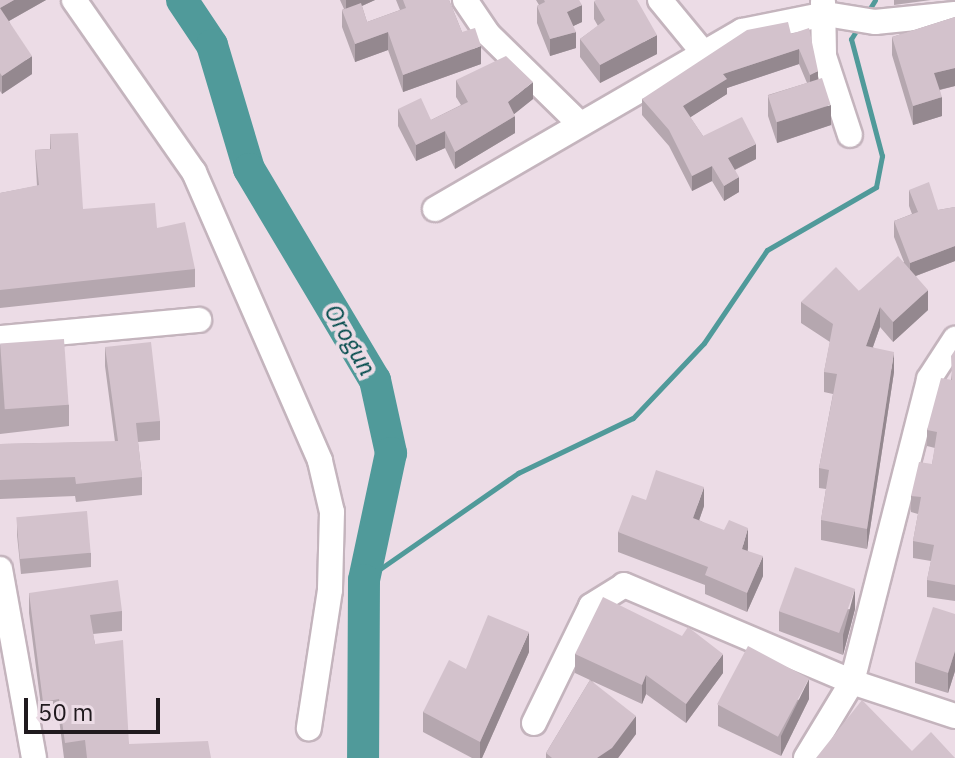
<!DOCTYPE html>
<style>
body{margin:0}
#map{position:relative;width:955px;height:758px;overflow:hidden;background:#ecdce6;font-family:"IBM Plex Sans",sans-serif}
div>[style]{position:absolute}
.stream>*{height:5px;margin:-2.5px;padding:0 2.5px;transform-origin:2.5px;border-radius:2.5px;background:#509a9a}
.river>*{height:32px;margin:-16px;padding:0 16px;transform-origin:16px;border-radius:16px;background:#509a9a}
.roads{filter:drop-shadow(2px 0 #c4b4bd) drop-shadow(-2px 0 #c4b4bd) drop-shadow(0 2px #c4b4bd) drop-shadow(0 -2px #c4b4bd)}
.minor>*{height:24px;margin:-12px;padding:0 12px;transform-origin:12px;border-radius:12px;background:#fff}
.wall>*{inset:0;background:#b5a7af}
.shaded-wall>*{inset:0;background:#94888f}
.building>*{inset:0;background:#d3c2cc;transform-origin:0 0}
span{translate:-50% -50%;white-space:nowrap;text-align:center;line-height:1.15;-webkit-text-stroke:8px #ecdce6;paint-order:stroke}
.water-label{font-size:24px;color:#01494a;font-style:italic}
.scale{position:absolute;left:24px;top:698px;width:136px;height:36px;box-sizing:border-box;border:4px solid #201a1e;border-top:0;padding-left:10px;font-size:24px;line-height:28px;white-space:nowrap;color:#201a1e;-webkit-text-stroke:6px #ecdce6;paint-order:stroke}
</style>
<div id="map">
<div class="stream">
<i style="left:867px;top:13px;width:15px;rotate:-58deg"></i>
<i style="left:364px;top:580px;width:188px;rotate:-34.8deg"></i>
<i style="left:518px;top:473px;width:127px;rotate:-25.6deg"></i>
<i style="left:633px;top:418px;width:103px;rotate:-46.6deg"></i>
<i style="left:704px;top:343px;width:112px;rotate:-55.9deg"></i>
<i style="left:767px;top:250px;width:126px;rotate:-30deg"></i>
<i style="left:876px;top:187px;width:32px;rotate:-79deg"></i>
<i style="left:882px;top:156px;width:121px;rotate:-104.8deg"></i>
<i style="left:851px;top:39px;width:13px;rotate:-58deg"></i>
</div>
<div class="river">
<i style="left:182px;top:0;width:54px;rotate:56.3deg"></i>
<i style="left:212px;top:45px;width:129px;rotate:73.4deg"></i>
<i style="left:249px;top:169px;width:246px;rotate:59.2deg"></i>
<i style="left:375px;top:380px;width:75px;rotate:77.6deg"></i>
<i style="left:391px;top:453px;width:130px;rotate:102deg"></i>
<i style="left:364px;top:580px;width:178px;rotate:90.3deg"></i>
</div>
<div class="roads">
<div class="minor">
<i style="left:74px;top:0;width:210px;rotate:55.1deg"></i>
<i style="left:194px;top:172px;width:315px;rotate:66.4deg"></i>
<i style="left:320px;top:461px;width:52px;rotate:76.8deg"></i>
<i style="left:332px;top:512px;width:78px;rotate:91.5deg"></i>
<i style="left:330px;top:590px;width:140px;rotate:98.7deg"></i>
<i style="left:465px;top:0;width:41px;rotate:55.9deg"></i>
<i style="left:488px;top:34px;width:126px;rotate:44.4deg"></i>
<i style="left:660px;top:0;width:65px;rotate:50.6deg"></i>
<i style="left:823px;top:2px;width:54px;rotate:88.9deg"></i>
<i style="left:824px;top:56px;width:83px;rotate:71.8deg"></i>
<i style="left:435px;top:209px;width:355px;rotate:-30.1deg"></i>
<i style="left:742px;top:31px;width:86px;rotate:-11.4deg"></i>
<i style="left:826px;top:14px;width:50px;rotate:9.3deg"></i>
<i style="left:875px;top:22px;width:80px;rotate:-5.7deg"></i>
<i style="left:0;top:338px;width:200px;rotate:-5.2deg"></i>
<i style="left:0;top:569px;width:192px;rotate:79.8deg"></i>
<i style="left:534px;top:723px;width:130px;rotate:-64deg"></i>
<i style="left:591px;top:606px;width:39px;rotate:-32deg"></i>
<i style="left:624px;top:585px;width:248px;rotate:23deg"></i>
<i style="left:852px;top:682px;width:108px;rotate:18.3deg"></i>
<i style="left:806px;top:758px;width:89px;rotate:-58.8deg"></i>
<i style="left:852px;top:682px;width:313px;rotate:-75.7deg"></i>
<i style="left:929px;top:379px;width:48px;rotate:-57deg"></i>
</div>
</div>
<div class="wall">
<i style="clip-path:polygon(0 0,46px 0,9px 21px,32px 74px,2px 94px,0 91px)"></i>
<i style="clip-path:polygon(340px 0,375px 0,362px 6px,367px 22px,400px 10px,396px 0,449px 0,462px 32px,481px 64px,403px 92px,388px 50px,355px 62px,342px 27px,342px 10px,344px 9px)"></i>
<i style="clip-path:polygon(536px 0,579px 0,582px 22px,573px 26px,576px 48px,550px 56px,537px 23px,537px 6px,539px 5px)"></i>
<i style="clip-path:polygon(894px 0,931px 0,894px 5px)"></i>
<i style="clip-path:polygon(594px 1px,657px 54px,600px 83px,580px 57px,580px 39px,598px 26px,594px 19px)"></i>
<i style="clip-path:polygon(955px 17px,955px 86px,940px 90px,942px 116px,913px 125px,892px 55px,892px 37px)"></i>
<i style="clip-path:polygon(791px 34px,818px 79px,831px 125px,777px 143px,768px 116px,768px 95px,807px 83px,799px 64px,727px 88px,727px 94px,690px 117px,703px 136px,756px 159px,735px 170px,739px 192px,724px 201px,712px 181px,692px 191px,669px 146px,642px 115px,642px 99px)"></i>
<i style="clip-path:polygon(456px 80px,533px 99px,514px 114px,515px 133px,455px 169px,445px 148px,416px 161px,398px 126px,398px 109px,431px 120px,461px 105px,456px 97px)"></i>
<i style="clip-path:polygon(50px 134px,83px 209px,157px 228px,195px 269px,195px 287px,0 308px,0 193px,37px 186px,35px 150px,50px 149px)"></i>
<i style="clip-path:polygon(909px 190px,938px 210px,955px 207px,955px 261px,916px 276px,928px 310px,893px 342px,880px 327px,873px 347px,894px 372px,867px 549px,821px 540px,821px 520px,826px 489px,819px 488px,819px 468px,833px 394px,824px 392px,824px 372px,830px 342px,801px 323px,801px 302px,859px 291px,904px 262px,894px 237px,894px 221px,912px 214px,909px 206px)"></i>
<i style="clip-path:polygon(0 344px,69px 405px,69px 426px,0 434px)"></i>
<i style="clip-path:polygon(105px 347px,160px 421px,160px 440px,138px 442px,142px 477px,142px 495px,76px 502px,75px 496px,0 499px,0 444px,115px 442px,105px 366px)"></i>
<i style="clip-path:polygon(955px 350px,955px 601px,927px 597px,927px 580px,931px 561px,913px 558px,913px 541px,918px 514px,911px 512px,911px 496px,932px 464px,935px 448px,927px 446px,927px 430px,951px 380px)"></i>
<i style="clip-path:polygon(646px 500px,704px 506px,699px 520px,748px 548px,748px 551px,763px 576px,747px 612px,705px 594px,705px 585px,618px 552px,618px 532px)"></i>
<i style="clip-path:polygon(17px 521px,91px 553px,91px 567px,21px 574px,17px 535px)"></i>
<i style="clip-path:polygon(29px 593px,122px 611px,122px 631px,93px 634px,95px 644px,129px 744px,211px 758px,64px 758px,59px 719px,43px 722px,29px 613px)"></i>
<i style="clip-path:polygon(855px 609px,843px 655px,779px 631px,779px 611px)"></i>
<i style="clip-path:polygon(955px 614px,955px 671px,948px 693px,915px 683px,915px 662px)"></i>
<i style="clip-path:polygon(682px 636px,723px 673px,686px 723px,646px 694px,642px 704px,592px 681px,636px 734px,618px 758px,546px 758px,546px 753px,590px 680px,575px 673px,575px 654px)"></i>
<i style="clip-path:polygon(529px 652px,482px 758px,472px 758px,423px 732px,423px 712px,466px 669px)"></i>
<i style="clip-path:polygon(809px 699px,781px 756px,718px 726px,718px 705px)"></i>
</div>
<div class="shaded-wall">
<i style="clip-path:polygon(14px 0,46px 0,0 26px,0 8px)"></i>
<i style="clip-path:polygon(346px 0,375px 0,346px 13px)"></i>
<i style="clip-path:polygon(582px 5px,582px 22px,567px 29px,567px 12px)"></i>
<i style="clip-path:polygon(388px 32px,388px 50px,355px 62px,355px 44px)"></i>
<i style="clip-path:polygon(576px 32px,576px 48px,550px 56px,550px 39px)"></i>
<i style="clip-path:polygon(657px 35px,657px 54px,600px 83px,600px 65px)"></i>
<i style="clip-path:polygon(481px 46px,481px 64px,403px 92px,403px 75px)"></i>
<i style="clip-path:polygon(799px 49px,799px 64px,727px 88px,727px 94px,683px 122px,683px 106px,723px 74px)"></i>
<i style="clip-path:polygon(32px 56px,32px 74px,2px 94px,2px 76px)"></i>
<i style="clip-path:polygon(955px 68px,955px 86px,934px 91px,934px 73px)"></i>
<i style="clip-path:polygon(818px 71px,818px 87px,810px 90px,810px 75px)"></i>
<i style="clip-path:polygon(533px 82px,533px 99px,508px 119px,508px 102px)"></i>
<i style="clip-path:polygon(942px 97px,942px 116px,913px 125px,913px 106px)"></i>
<i style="clip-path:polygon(831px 105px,831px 125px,777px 143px,777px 122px)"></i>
<i style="clip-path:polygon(515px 116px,515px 133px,455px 169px,455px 152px)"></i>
<i style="clip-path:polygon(445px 131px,445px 148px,416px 161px,416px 145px)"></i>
<i style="clip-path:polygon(756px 144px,756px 159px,728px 173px,728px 158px)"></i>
<i style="clip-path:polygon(712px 166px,712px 181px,692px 191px,692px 176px)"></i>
<i style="clip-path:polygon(739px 177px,739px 192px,724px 201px,724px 186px)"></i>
<i style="clip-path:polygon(955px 246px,955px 261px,910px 278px,910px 263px)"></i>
<i style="clip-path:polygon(928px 290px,928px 310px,893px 342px,893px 322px)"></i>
<i style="clip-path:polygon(880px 307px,880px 327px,866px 366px,866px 346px)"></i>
<i style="clip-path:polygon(894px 352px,894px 372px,867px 549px,867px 529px)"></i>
<i style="clip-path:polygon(704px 487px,704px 506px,693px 538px,693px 518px)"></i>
<i style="clip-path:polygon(748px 528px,748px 548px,742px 568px,742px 549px)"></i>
<i style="clip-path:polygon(763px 556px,763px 576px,747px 612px,747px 593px)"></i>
<i style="clip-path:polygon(855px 589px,855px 609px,843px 655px,843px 635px)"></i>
<i style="clip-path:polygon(529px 632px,529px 652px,482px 758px,480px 758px,480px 742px)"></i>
<i style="clip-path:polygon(955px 651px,955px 671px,948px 693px,948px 673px)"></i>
<i style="clip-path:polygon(723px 654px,723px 673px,686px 723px,686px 704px)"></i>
<i style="clip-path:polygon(646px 675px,646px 694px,642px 704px,642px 685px)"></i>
<i style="clip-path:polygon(809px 679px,809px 699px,781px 756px,781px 736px)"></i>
<i style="clip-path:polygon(636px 716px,636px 734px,618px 758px,597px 758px)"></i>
</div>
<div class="building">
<i style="clip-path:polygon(0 0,14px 0,0 8px)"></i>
<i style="clip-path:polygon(403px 0,449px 0,462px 32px,475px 28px,481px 46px,403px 75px,388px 32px,355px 44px,342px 10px,361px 3px,367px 22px,406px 8px)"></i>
<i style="clip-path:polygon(544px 0,579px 0,582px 5px,567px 12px,576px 32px,550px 39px,537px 6px,545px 2px)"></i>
<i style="clip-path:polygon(596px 0,637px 0,657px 35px,600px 65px,580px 39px,605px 20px,594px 1px)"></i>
<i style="clip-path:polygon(0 8px,32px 56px,2px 76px,0 73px)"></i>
<i style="clip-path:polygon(955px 17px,955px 68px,934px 73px,942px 97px,913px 106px,892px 37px)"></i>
<i style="clip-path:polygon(788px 22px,791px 34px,809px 28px,818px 71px,810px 75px,799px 49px,723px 74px,727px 79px,683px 106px,703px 136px,742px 117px,756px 144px,728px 158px,739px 177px,724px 186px,712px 166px,692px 176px,669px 130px,642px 99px,747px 30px)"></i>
<i style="clip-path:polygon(506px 56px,533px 82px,508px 102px,515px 116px,455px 152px,445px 131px,416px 145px,398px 109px,421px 98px,431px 120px,468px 102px,456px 80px)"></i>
<i style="left:822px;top:78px;width:28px;height:57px;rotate:72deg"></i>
<i style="clip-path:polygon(78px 133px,83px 209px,155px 203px,157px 228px,185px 222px,195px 269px,0 290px,0 193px,39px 185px,35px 150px,51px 149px,50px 134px)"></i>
<i style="clip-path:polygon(929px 182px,938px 210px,955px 207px,955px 246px,910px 263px,894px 221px,918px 212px,909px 190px)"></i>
<i style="clip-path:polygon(898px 256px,928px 290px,893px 322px,880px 307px,866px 346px,894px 352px,867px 529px,821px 520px,829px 470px,819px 468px,837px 374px,824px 372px,833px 324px,801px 302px,836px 267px,859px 291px)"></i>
<i style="left:64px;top:339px;width:66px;height:64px;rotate:86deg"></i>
<i style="clip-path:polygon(151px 342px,160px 421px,136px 423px,142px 477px,76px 484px,75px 477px,0 480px,0 444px,118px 441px,105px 347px)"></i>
<i style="clip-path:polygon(955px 350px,955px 585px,927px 580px,934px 545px,913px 541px,921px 497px,911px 496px,919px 462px,932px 464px,937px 432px,927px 430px,941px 378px,952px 380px,951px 356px)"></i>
<i style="clip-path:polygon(656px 470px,704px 487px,693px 518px,724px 530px,729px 520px,748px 528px,742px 549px,763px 556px,747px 593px,705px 575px,708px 567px,618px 532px,632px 495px,646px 500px)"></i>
<i style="left:87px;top:511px;width:42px;height:71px;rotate:85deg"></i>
<i style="left:795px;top:567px;width:64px;height:47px;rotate:20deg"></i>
<i style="clip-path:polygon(118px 580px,122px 611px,90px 615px,95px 644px,123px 640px,129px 744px,208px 741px,211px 758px,87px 758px,85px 740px,65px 743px,59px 699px,43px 702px,29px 593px)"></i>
<i style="clip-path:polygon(603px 597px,682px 636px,688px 627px,723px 654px,686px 704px,646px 675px,642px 685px,575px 654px)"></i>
<i style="clip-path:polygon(933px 607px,955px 614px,955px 651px,948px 673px,915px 662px)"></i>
<i style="clip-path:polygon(488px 615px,529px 632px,480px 742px,423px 712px,449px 660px,466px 669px)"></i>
<i style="left:748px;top:646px;width:69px;height:66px;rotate:28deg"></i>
<i style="clip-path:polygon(590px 680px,636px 716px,612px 748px,597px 758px,552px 758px,546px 753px)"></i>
<i style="clip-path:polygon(862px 700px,912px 751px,931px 732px,955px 758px,816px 758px)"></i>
</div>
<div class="water-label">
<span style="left:350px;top:340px;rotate:60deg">Orogun</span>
</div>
<div class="scale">50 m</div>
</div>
